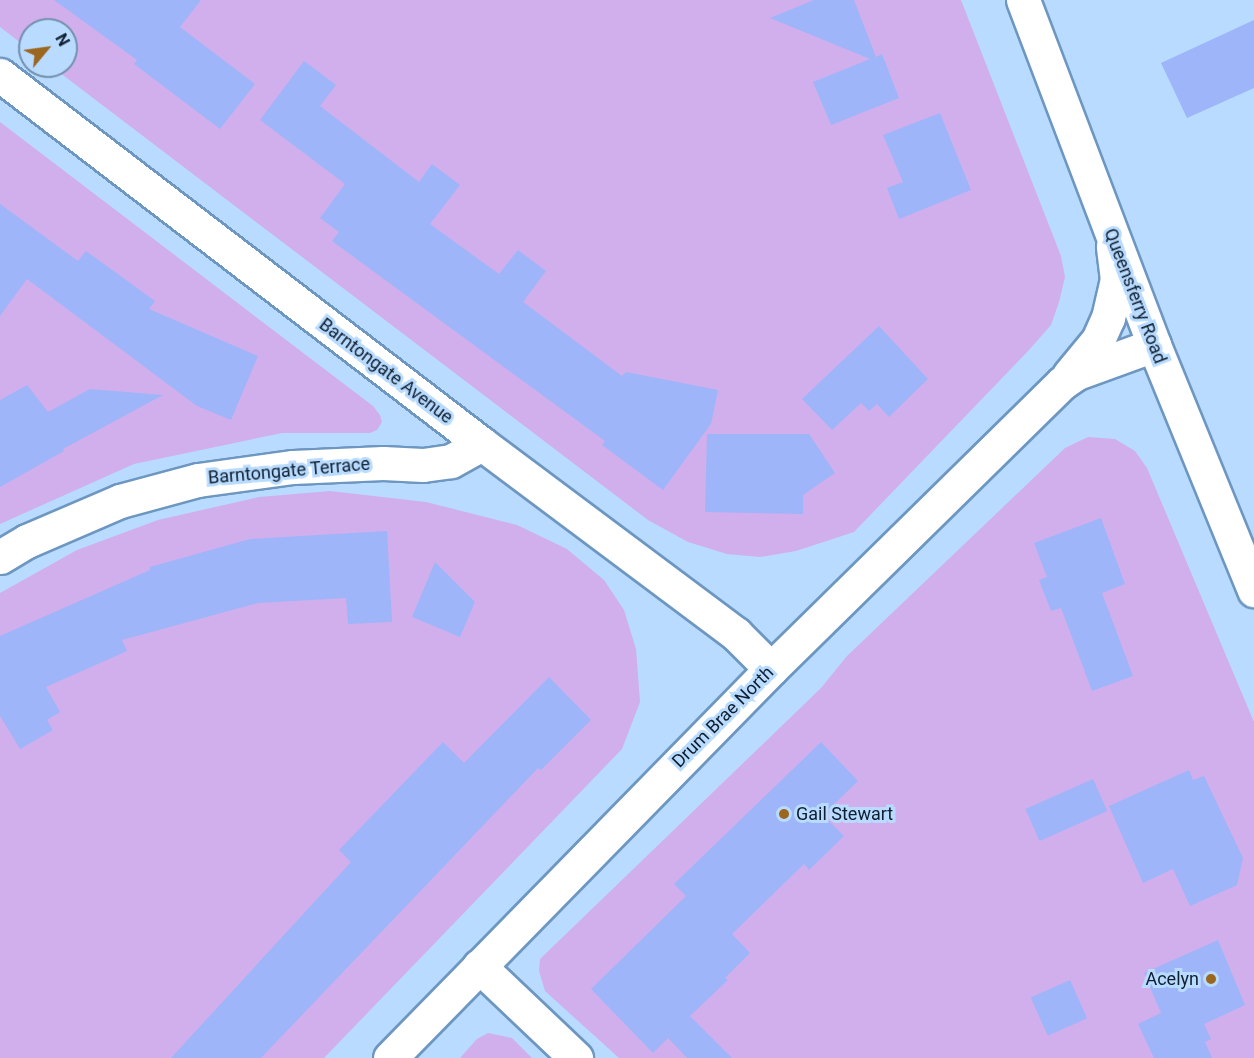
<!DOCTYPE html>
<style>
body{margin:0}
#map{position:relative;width:1254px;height:1058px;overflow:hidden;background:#b8dbff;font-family:Roboto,sans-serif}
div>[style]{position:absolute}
.green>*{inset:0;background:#d1afec}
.building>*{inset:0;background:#9eb5f9;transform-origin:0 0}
.roads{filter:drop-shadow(2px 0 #6d97c1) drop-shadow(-2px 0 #6d97c1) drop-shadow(0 2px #6d97c1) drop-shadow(0 -2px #6d97c1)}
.street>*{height:33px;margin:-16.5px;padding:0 16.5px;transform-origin:16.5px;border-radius:16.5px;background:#fff}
.secondary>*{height:33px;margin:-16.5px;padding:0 16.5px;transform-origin:16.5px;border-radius:16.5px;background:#fff}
.primary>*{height:33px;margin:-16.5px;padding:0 16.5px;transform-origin:16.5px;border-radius:16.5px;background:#fff}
.dots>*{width:16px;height:16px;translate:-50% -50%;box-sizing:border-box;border:3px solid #b8dbff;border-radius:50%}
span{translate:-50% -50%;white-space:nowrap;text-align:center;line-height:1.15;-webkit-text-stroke:6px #b8dbff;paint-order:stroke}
.street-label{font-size:18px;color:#0f1f30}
.poi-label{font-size:18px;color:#0f1f30}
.left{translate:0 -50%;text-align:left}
.right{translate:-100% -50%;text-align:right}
.north{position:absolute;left:18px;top:18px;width:60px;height:60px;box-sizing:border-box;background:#b8dbff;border:2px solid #7490ac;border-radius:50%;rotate:61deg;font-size:16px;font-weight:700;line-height:24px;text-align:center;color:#0f1f30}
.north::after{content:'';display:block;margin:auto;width:21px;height:27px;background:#9b661d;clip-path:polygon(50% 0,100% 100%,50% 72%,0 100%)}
</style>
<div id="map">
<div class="green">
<i style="clip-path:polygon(0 0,961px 0,1061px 256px,1065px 277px,1059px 302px,1051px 325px,1029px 350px,854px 532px,796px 551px,760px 557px,727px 554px,688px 542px,648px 520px,51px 66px,66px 66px,66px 30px,30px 30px,30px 50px,0 27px)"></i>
<i style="clip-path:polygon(0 122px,373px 406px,380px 415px,382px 422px,377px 430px,370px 433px,282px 433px,134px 464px,0 524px)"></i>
<i style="clip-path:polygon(1088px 437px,1115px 439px,1135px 451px,1147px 468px,1254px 722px,1254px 1058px,619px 1058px,545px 991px,539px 971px,540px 959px,821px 688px,847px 656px,1065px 448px)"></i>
<i style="clip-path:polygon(330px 491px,426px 502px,517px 525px,567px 549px,604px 580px,624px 610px,636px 649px,640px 702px,622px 749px,324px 1058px,0 1058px,0 593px,77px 550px,158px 520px,259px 497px)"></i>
<i style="clip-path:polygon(488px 1033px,512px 1038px,532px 1058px,460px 1058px,477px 1039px)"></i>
</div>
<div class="building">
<i style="clip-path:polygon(54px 0,201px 0,180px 27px,255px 84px,220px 129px,134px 64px,137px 60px)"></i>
<i style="clip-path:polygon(814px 0,854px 0,876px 57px,882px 54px,899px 98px,831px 125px,813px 82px,870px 59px,770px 18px)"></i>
<i style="clip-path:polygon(1254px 20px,1254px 88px,1187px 118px,1161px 63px)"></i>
<i style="clip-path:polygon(304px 61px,336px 85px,320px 106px,419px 182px,432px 164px,460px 185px,430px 224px,499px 274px,518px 250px,546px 271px,523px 302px,622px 376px,626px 372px,718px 390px,711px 424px,663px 490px,602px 445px,605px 441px,332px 241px,339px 232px,320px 218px,345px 184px,260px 120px)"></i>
<i style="clip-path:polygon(940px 113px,971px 190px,899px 219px,887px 188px,903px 182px,883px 135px)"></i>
<i style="clip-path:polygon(0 204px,78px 261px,86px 251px,155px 301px,149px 309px,258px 356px,231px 420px,197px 406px,27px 279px,0 316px)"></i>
<i style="clip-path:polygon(879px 326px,928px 379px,889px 417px,877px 404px,869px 411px,861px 403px,832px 430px,802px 399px)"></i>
<i style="clip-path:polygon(27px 385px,48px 412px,90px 389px,163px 395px,63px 449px,64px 451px,0 487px,0 400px)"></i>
<i style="clip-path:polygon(707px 434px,809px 434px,835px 473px,803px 495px,803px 514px,705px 512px)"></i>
<i style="clip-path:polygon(1101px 518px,1125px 584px,1102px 593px,1133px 676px,1092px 691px,1061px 608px,1051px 611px,1039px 580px,1047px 577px,1034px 543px)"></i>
<i style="clip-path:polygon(387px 531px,392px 622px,348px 624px,346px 598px,258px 603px,122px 640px,127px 651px,46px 687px,60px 712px,47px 720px,53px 730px,20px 749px,0 716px,0 636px,150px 570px,150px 567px,250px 539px)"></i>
<i style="clip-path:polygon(435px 562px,475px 602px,460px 637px,412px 617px)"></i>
<i style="clip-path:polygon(549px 677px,591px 720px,541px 770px,538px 768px,261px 1058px,171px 1058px,351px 862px,339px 850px,443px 742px,464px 763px)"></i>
<i style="clip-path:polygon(821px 742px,858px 781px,823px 815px,844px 836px,809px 870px,804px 864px,732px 934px,750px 953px,725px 978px,728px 980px,690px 1016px,732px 1058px,687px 1058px,668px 1038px,653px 1053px,591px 989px,686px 896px,674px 884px)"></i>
<i style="clip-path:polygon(1189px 770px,1193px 780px,1204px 776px,1243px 858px,1237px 885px,1190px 906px,1173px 869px,1143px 883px,1109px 806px)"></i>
<i style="left:1093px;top:779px;width:35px;height:74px;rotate:66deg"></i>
<i style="clip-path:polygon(1218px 940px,1245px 1005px,1204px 1024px,1211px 1039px,1205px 1042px,1212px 1058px,1154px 1058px,1138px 1024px,1161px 1013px,1144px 973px)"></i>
<i style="left:1070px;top:980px;width:42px;height:43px;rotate:66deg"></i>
</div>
<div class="roads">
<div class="street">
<i style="left:0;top:75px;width:607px;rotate:37.44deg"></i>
<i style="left:482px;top:444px;width:317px;rotate:36.8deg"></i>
<i style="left:736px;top:634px;width:49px;rotate:45deg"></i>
<i style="left:0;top:557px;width:31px;rotate:-31deg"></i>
<i style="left:27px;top:541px;width:101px;rotate:-23.3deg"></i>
<i style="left:120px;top:501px;width:81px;rotate:-15.1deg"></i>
<i style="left:198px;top:480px;width:96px;rotate:-7.8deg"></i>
<i style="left:293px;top:467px;width:90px;rotate:-2.5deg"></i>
<i style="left:383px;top:463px;width:40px;rotate:2.9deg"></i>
<i style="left:423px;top:465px;width:28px;rotate:-8deg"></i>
<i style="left:451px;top:461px;width:35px;rotate:-29deg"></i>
<i style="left:479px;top:966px;width:134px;rotate:43.5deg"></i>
</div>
<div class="secondary">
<i style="left:1069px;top:375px;width:45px;rotate:-50.4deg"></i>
<i style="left:1098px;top:340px;width:24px;rotate:-66deg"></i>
<i style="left:1108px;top:318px;width:39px;rotate:-77deg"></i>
<i style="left:1117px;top:280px;width:34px;rotate:-97deg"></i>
<i style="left:390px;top:1058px;width:545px;rotate:-45.6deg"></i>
<i style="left:771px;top:669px;width:408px;rotate:-44.5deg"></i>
<i style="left:1062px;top:383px;width:18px;rotate:-34deg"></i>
<i style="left:1077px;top:373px;width:82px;rotate:-20deg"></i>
</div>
<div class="primary">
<i style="left:1023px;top:0;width:369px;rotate:69.2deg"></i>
<i style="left:1154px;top:345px;width:265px;rotate:67.8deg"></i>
</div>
</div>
<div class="dots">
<i style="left:784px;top:814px;background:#9b661d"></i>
<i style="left:1211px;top:979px;background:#9b661d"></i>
</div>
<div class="street-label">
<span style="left:1135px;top:296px;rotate:69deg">Queensferry Road</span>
<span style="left:386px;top:371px;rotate:37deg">Barntongate Avenue</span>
<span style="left:289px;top:471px;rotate:-5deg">Barntongate Terrace</span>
<span style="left:723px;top:717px;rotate:-45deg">Drum Brae North</span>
</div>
<div class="poi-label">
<span class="left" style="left:796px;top:814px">Gail Stewart</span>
<span class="right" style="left:1199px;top:979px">Acelyn</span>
</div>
<div class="north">N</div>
</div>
